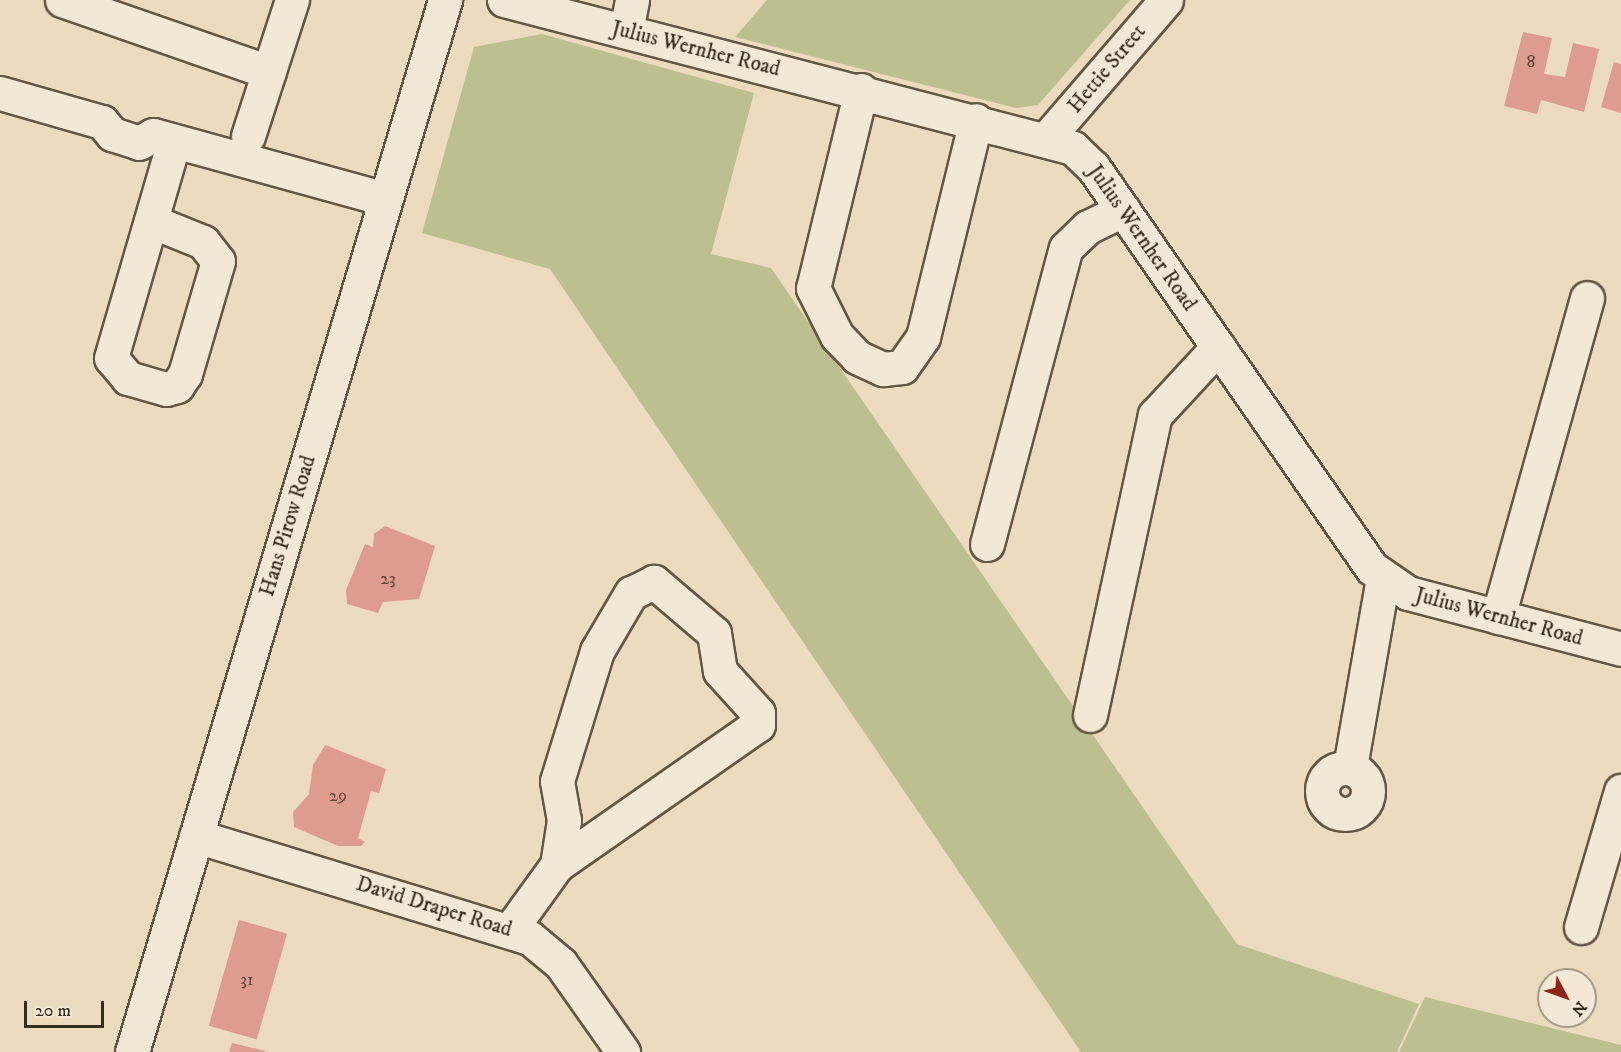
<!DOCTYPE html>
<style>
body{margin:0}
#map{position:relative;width:1621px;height:1052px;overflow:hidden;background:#eddbbf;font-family:"IM FELL DW Pica",serif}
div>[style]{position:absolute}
.green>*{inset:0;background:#bcbf8f}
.building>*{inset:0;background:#dd9c8e;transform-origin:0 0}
.roads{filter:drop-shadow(2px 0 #645645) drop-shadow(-2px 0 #645645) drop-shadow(0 2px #645645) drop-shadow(0 -2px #645645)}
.minor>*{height:33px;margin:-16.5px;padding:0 16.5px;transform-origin:16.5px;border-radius:16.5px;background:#f3e8d5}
.minor>.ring{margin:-16.5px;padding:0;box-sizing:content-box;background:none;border:33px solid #f3e8d5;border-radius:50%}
span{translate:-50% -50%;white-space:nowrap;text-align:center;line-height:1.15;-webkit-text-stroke:4.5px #f3e8d5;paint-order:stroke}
.number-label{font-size:18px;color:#604638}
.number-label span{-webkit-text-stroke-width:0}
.street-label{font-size:21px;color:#362a1c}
.north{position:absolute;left:1537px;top:968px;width:60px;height:60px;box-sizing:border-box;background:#f3e8d5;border:2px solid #a79c8b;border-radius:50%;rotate:131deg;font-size:16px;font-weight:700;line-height:24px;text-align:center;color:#362a1c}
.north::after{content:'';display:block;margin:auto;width:21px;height:27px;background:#8f2418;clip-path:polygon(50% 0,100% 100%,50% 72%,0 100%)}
.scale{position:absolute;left:24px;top:1001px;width:80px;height:27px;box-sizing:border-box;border:3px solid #362a1c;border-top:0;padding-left:8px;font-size:18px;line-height:21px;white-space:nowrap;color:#362a1c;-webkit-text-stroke:4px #f3e8d5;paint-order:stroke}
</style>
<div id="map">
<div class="green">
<i style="clip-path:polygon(767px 0,1130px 0,1038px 105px,1016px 108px,735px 37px)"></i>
<i style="clip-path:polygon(542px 34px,754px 93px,711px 254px,771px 268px,1237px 944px,1419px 1004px,1397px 1052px,1081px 1052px,550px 269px,422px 233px,474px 47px)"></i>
<i style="clip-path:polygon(1425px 997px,1621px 1045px,1621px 1052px,1399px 1052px)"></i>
</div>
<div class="building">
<i style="clip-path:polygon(1523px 32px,1552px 38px,1544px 74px,1565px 77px,1573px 43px,1599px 49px,1584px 112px,1541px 100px,1537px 114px,1504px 106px)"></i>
<i style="clip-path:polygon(1614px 62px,1621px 64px,1621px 113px,1601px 107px)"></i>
<i style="clip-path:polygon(385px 526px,435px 546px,419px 599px,383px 602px,378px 613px,347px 604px,346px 590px,365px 544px,373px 547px,374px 534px)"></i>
<i style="clip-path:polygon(325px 745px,386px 769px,379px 793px,371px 791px,358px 838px,365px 842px,361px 846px,338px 846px,294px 827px,293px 812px,309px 794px,313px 765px)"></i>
<i style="left:239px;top:920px;width:50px;height:110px;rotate:16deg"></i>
<i style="clip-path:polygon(232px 1043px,266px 1051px,265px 1052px,229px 1052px)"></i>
</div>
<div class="roads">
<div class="minor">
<i style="left:62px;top:0;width:219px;rotate:19.2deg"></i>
<i style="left:504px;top:0;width:588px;rotate:14.58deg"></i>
<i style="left:1073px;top:148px;width:28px;rotate:44deg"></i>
<i style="left:1093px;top:167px;width:489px;rotate:55.2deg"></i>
<i style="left:1372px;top:568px;width:44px;rotate:34.8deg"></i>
<i style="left:1408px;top:593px;width:220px;rotate:14.7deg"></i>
<i style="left:626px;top:31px;width:32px;rotate:-79deg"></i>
<i style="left:861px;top:90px;width:204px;rotate:103.6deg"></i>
<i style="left:813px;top:288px;width:54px;rotate:63.4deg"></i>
<i style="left:837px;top:336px;width:29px;rotate:46deg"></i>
<i style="left:857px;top:357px;width:29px;rotate:25deg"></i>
<i style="left:883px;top:369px;width:19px;rotate:-6deg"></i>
<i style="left:902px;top:367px;width:37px;rotate:-55deg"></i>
<i style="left:923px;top:337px;width:223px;rotate:-76.3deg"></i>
<i style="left:0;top:93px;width:106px;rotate:15.9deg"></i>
<i style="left:102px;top:122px;width:16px;rotate:50deg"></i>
<i style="left:112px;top:134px;width:28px;rotate:18deg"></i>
<i style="left:139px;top:143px;width:16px;rotate:-30deg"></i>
<i style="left:153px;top:135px;width:241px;rotate:15.4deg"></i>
<i style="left:248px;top:136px;width:143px;rotate:-72.1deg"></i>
<i style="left:1047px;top:138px;width:182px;rotate:-49.2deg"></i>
<i style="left:151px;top:221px;width:56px;rotate:22deg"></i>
<i style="left:203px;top:242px;width:24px;rotate:52deg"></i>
<i style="left:218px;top:261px;width:118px;rotate:106.3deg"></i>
<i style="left:185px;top:374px;width:14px;rotate:124deg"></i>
<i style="left:177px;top:386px;width:11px;rotate:165deg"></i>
<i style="left:166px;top:389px;width:40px;rotate:-164deg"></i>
<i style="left:128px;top:378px;width:26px;rotate:-130deg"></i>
<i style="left:111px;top:358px;width:226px;rotate:-73.8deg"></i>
<i style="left:987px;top:544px;width:306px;rotate:-75.1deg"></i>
<i style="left:1066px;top:248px;width:30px;rotate:-44deg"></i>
<i style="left:1088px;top:227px;width:39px;rotate:-26deg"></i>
<i style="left:1498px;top:617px;width:331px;rotate:-74.4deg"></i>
<i style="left:1090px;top:715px;width:307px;rotate:-77.8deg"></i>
<i style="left:1155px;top:415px;width:93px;rotate:-47.2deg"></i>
<i style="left:1350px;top:767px;width:192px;rotate:-80.1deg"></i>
<i class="ring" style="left:1322px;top:768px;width:13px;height:13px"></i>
<i style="left:196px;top:836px;width:349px;rotate:17deg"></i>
<i style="left:530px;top:938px;width:40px;rotate:40deg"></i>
<i style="left:561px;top:964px;width:108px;rotate:54.8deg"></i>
<i style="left:1581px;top:927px;width:142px;rotate:-73.6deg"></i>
<i style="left:510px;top:930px;width:80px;rotate:-54.1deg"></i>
<i style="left:557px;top:865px;width:245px;rotate:-34.9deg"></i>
<i style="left:758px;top:725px;width:12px;rotate:-90deg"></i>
<i style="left:758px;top:713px;width:57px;rotate:-132.1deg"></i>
<i style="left:720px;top:671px;width:38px;rotate:-99deg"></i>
<i style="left:714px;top:633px;width:79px;rotate:-139.6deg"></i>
<i style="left:654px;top:582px;width:25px;rotate:154deg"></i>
<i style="left:631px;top:593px;width:67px;rotate:120.4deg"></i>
<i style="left:597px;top:651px;width:136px;rotate:107.1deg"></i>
<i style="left:557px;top:781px;width:40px;rotate:80deg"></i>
<i style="left:564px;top:820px;width:46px;rotate:98.8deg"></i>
<i style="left:132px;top:1052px;width:1098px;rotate:-73.43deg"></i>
</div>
</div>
<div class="number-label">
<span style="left:1531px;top:62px">8</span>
<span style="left:388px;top:579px">23</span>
<span style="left:338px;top:796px">29</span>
<span style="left:247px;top:980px">31</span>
</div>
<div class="street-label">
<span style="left:696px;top:49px;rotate:14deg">Julius Wernher Road</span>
<span style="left:1107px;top:69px;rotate:-50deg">Hettie Street</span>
<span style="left:1142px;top:238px;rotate:55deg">Julius Wernher Road</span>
<span style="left:288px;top:526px;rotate:-73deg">Hans Pirow Road</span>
<span style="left:1499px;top:617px;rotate:15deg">Julius Wernher Road</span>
<span style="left:434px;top:907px;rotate:17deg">David Draper Road</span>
</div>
<div class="north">N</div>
<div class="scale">20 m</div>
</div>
